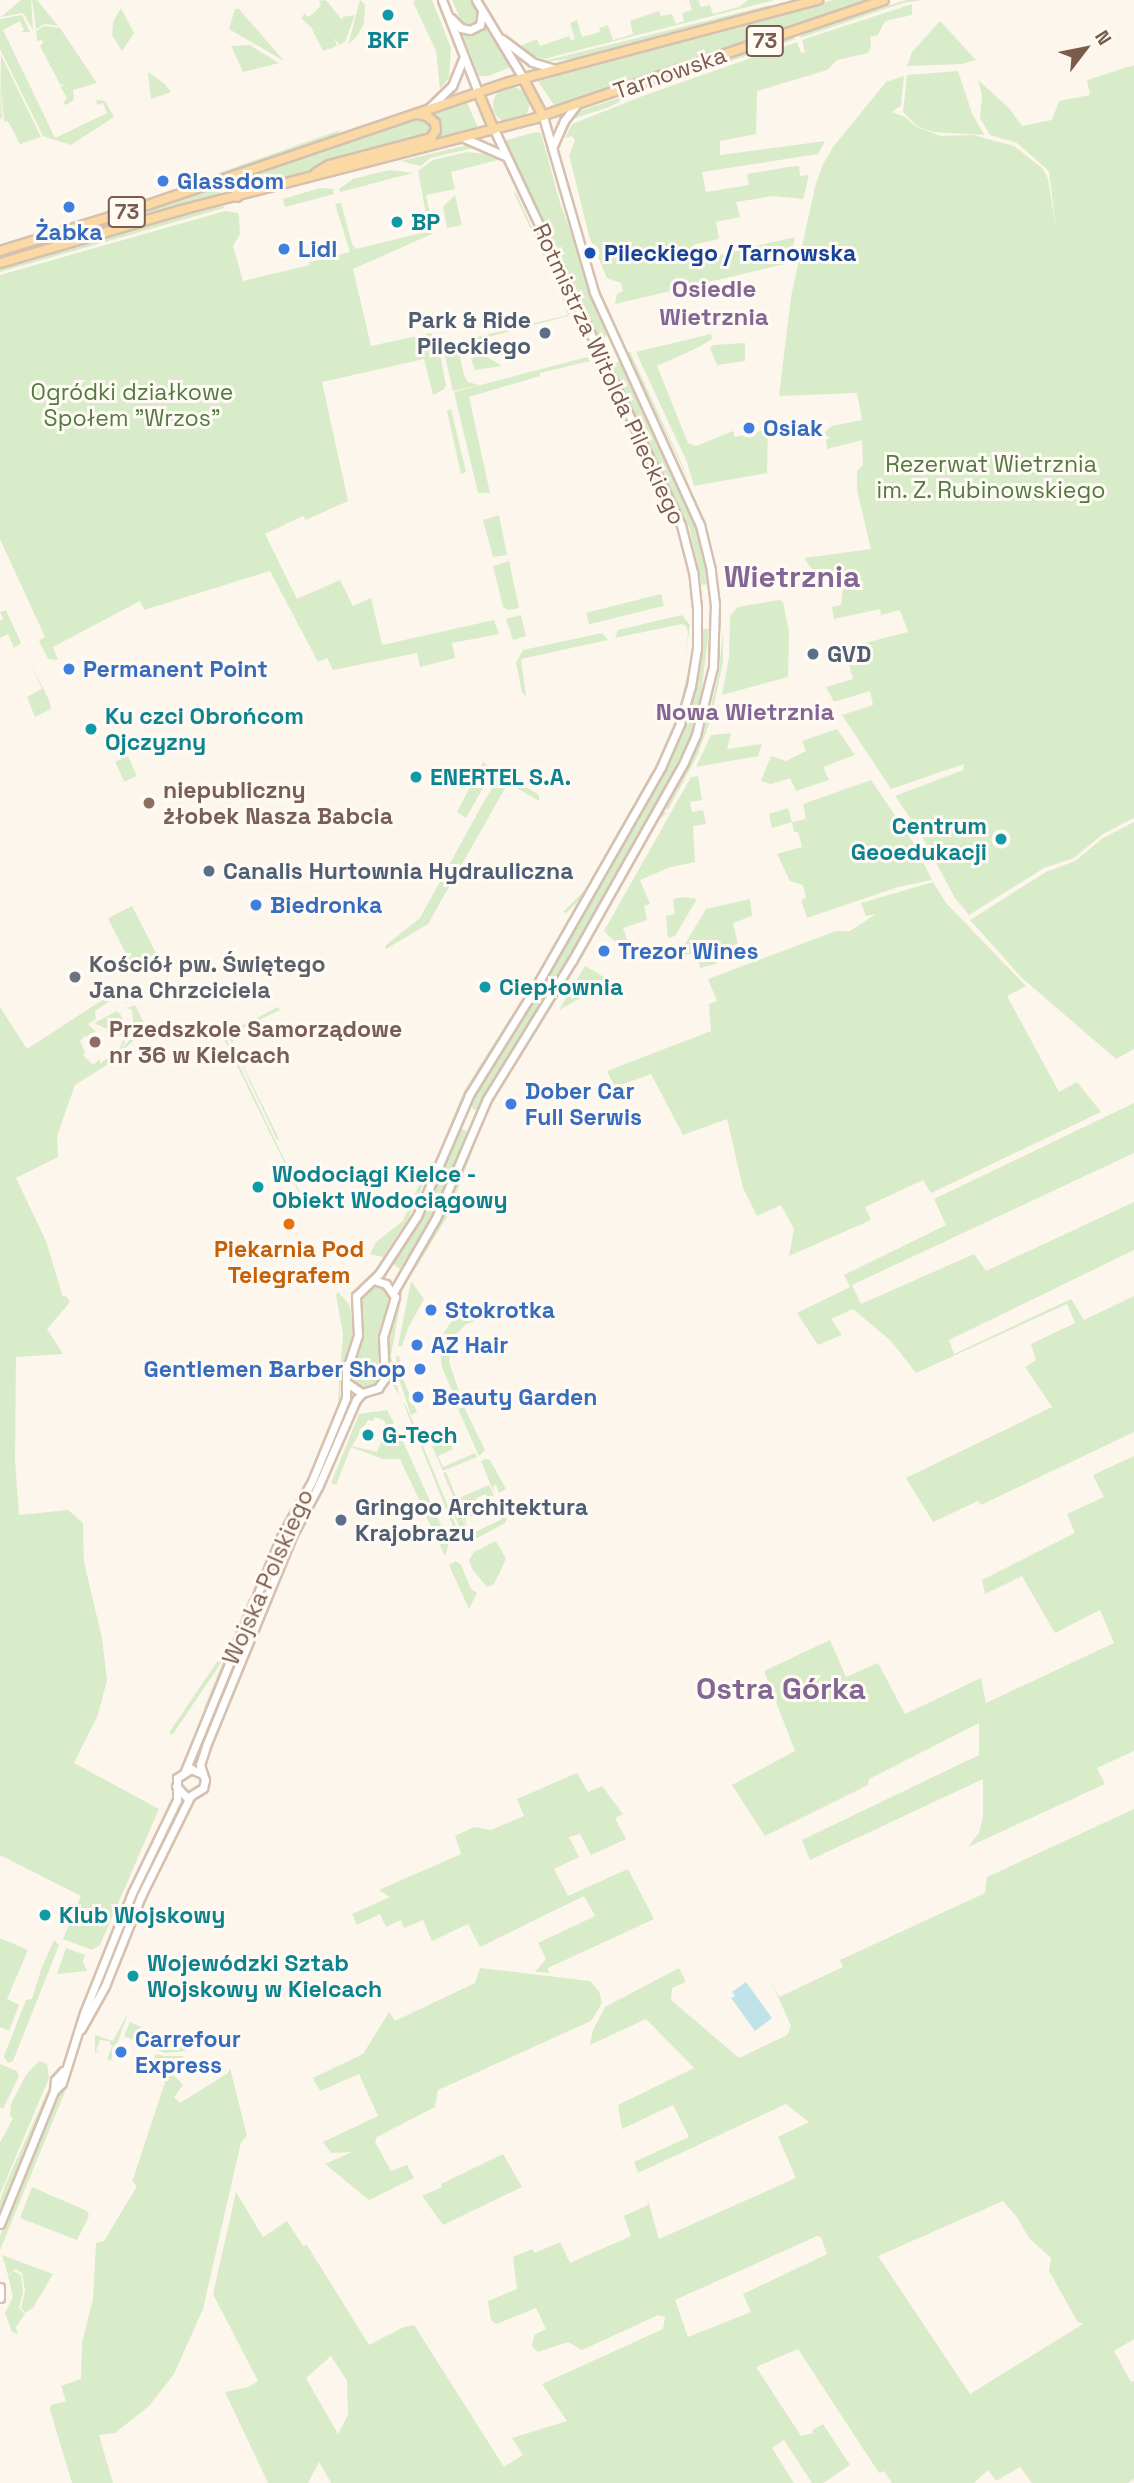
<!DOCTYPE html>
<meta charset="utf-8">
<style>
body{margin:0}
#map{position:relative;width:1134px;height:2483px;overflow:hidden;background:#fdf6ec;font-family:"Space Grotesk",sans-serif}
div>[style]{position:absolute}
.green>*{inset:0;background:#d8ecc9;transform-origin:0 0}
.round{border-radius:50%}
.water>*{inset:0;background:#bfe3e8}
.roads{filter:drop-shadow(2px 0 #d6c0b0) drop-shadow(-2px 0 #d6c0b0) drop-shadow(0 2px #d6c0b0) drop-shadow(0 -2px #d6c0b0)}
.secondary>*{height:7px;margin:-3.5px;padding:0 3.5px;transform-origin:3.5px;border-radius:3.5px;background:#fff}
.primary>*{height:8px;margin:-4px;padding:0 4px;transform-origin:4px;border-radius:4px;background:#fbd9a5}
.dots>*{width:19px;height:19px;translate:-50% -50%;box-sizing:border-box;border:4px solid #fffaf3;border-radius:50%}
span{translate:-50% -50%;white-space:nowrap;text-align:center;line-height:1.15;-webkit-text-stroke:6px #fffaf3;paint-order:stroke}
.shield-label span{padding:2px 5px;background:#fffaf3;border:2px solid;border-radius:5px;-webkit-text-stroke-width:0}
.shield-label{font-size:21px;color:#7a5c4d;font-weight:700}
.culture-label{font-size:23px;color:#0d838f;font-weight:700}
.left{translate:0 -50%;text-align:left}
.right{translate:-100% -50%;text-align:right}
.street-label{font-size:23px;color:#7a5c4d}
.shop-label{font-size:23px;color:#366cbe;font-weight:700}
.transit-label{font-size:23px;color:#164399;font-weight:700}
.service-label{font-size:23px;color:#4e5e75;font-weight:700}
.park-label{font-size:23px;color:#537a41}
.education-label{font-size:23px;color:#785e54;font-weight:700}
.worship-label{font-size:23px;color:#5b616d;font-weight:700}
.food-label{font-size:23px;color:#c56008;font-weight:700}
.neighbourhood-label{font-size:24px;color:#846695;font-weight:700}
.district-label{font-size:30px;color:#846695;font-weight:700}
.north{position:absolute;left:1050px;top:14px;width:70px;height:70px;-webkit-text-stroke:5px #fffaf3;paint-order:stroke;rotate:58deg;font-size:19px;font-weight:700;line-height:28px;text-align:center;color:#7a5c4d}
.north::after{content:'';display:block;margin:auto;width:24px;height:32px;background:#7a5c4d;clip-path:polygon(50% 0,100% 100%,50% 72%,0 100%)}
</style>
<div id="map">
<div class="green">
<i style="clip-path:polygon(21px 0,31px 0,33px 30px,23px 13px,1px 17px)"></i>
<i style="clip-path:polygon(32px 0,37px 0,58px 26px,45px 24px,36px 29px)"></i>
<i style="clip-path:polygon(326px 0,343px 21px,342px 17px,355px 15px,345px 42px,339px 45px,334px 37px,337px 46px,323px 51px,311px 27px,301px 18px,305px 13px,307px 17px,313px 14px,321px 5px,319px 1px)"></i>
<i style="clip-path:polygon(360px 0,365px 4px,364px 23px,357px 36px,348px 45px)"></i>
<i style="clip-path:polygon(415px 0,432px 0,451px 48px,449px 78px,440px 89px,436px 51px,413px 2px)"></i>
<i style="clip-path:polygon(452px 0,472px 0,479px 13px,476px 23px,469px 26px,462px 23px)"></i>
<i style="clip-path:polygon(689px 0,698px 0,701px 7px,710px 5px,713px 14px,739px 7px,748px 0,775px 0,544px 59px,531px 55px,520px 46px,537px 39px,540px 46px,569px 36px,571px 40px,575px 39px,570px 23px,577px 20px,582px 37px,600px 32px,599px 28px,608px 25px,613px 40px,633px 34px,630px 21px,659px 11px,661px 16px,672px 14px,676px 24px,684px 21px,682px 13px,692px 10px)"></i>
<i style="clip-path:polygon(833px 0,866px 0,556px 108px,538px 81px)"></i>
<i style="clip-path:polygon(906px 0,922px 0,903px 3px,800px 38px,801px 34px,809px 31px)"></i>
<i style="clip-path:polygon(912px 4px,912px 15px,885px 21px,878px 35px,870px 37px,871px 46px,868px 53px,837px 60px,827px 70px,757px 91px,756px 134px,720px 141px,720px 155px,825px 141px,818px 154px,702px 172px,706px 192px,749px 185px,747px 174px,788px 167px,799px 166px,800px 176px,809px 175px,803px 199px,773px 196px,736px 202px,740px 217px,716px 222px,719px 239px,693px 245px,698px 260px,795px 237px,789px 263px,615px 304px,617px 294px,623px 291px,621px 283px,607px 278px,589px 236px,569px 155px,575px 140px,572px 136px,565px 138px,572px 124px,648px 94px,797px 42px,801px 53px,805px 52px,802px 40px)"></i>
<i style="clip-path:polygon(770px 5px,772px 9px,664px 37px,571px 59px,540px 62px)"></i>
<i style="clip-path:polygon(121px 8px,134px 33px,122px 51px,112px 35px,113px 22px)"></i>
<i style="clip-path:polygon(235px 9px,239px 9px,284px 61px,229px 29px)"></i>
<i style="clip-path:polygon(22px 15px,30px 32px,21px 32px,24px 30px,20px 21px,3px 30px,55px 138px,107px 113px,103px 103px,97px 105px,96px 100px,105px 101px,114px 117px,71px 145px,43px 136px,0 49px,0 19px)"></i>
<i style="clip-path:polygon(940px 21px,976px 60px,962px 64px,907px 66px,912px 52px)"></i>
<i style="clip-path:polygon(485px 22px,511px 67px,488px 76px,479px 76px,461px 31px,480px 28px)"></i>
<i style="clip-path:polygon(44px 26px,60px 28px,97px 83px,73px 90px,74px 100px,66px 105px,63px 103px,67px 98px,60px 86px,66px 86px,60px 84px,40px 46px,43px 43px,42px 40px,37px 41px,36px 31px)"></i>
<i style="clip-path:polygon(790px 37px,796px 39px,672px 81px,691px 71px)"></i>
<i style="clip-path:polygon(250px 45px,279px 63px,243px 72px,231px 46px)"></i>
<i style="clip-path:polygon(1px 55px,40px 135px,41px 137px,20px 144px,8px 121px,4px 122px,1px 88px,2px 120px,0 117px)"></i>
<i style="clip-path:polygon(1134px 65px,1134px 818px,1103px 834px,1074px 858px,1044px 868px,969px 915px,955px 898px,919px 831px,895px 796px,963px 770px,964px 764px,891px 789px,842px 715px,873px 705px,870px 691px,834px 702px,826px 687px,853px 679px,849px 664px,869px 658px,865px 643px,908px 632px,900px 610px,881px 615px,880px 609px,834px 619px,832px 607px,841px 605px,843px 586px,838px 587px,828px 573px,816px 575px,804px 558px,871px 549px,857px 490px,857px 471px,863px 465px,862px 440px,827px 449px,825px 432px,832px 426px,862px 420px,857px 393px,779px 396px,791px 297px,815px 187px,823px 164px,833px 147px,886px 82px,904px 76px,901px 106px,891px 112px,903px 116px,917px 127px,941px 136px,973px 135px,1014px 146px,1042px 168px,1048px 179px,1056px 229px,1049px 171px,1017px 143px,990px 135px,980px 118px,982px 96px,978px 80px,1009px 108px,1022px 126px,1052px 120px,1059px 101px,1090px 95px,1087px 80px)"></i>
<i style="clip-path:polygon(958px 71px,972px 113px,984px 135px,933px 132px,917px 126px,903px 112px,907px 75px)"></i>
<i style="clip-path:polygon(148px 72px,165px 84px,171px 92px,151px 99px)"></i>
<i class="round" style="left:493px;top:87px;width:36px;height:36px"></i>
<i style="clip-path:polygon(640px 91px,607px 108px,578px 117px,564px 125px,579px 111px)"></i>
<i style="clip-path:polygon(466px 100px,479px 130px,330px 167px,432px 140px,435px 118px,428px 112px)"></i>
<i style="clip-path:polygon(424px 117px,433px 125px,431px 134px,239px 192px,240px 186px,252px 175px)"></i>
<i style="clip-path:polygon(343px 129px,330px 139px,222px 176px,219px 173px)"></i>
<i style="clip-path:polygon(536px 132px,541px 133px,560px 203px,607px 332px,602px 346px,504px 143px,507px 140px)"></i>
<i style="clip-path:polygon(472px 144px,478px 147px,430px 158px,421px 166px,400px 161px)"></i>
<i style="clip-path:polygon(467px 152px,487px 154px,498px 160px,451px 172px,455px 189px,426px 195px,434px 233px,353px 269px,371px 346px,431px 333px,440px 354px,446px 385px,444px 389px,433px 395px,424px 359px,322px 382px,348px 501px,306px 520px,303px 516px,265px 534px,297px 599px,340px 580px,353px 606px,371px 598px,382px 645px,494px 620px,499px 634px,452px 643px,455px 658px,420px 667px,417px 653px,333px 670px,327px 658px,318px 662px,270px 571px,144px 610px,140px 601px,53px 647px,58px 660px,48px 659px,39px 641px,45px 637px,0 539px,0 275px,225px 211px,238px 213px,239px 217px,240px 234px,233px 246px,243px 281px,310px 265px,309px 262px,350px 252px,335px 204px,341px 203px,352px 244px,356px 249px,429px 231px,418px 171px,433px 160px)"></i>
<i style="clip-path:polygon(389px 170px,413px 173px,340px 192px,339px 189px,353px 179px)"></i>
<i style="clip-path:polygon(218px 184px,221px 197px,0 259px,0 255px,5px 253px)"></i>
<i style="clip-path:polygon(320px 188px,333px 189px,334px 194px,285px 207px,283px 199px)"></i>
<i style="clip-path:polygon(514px 193px,516px 193px,572px 313px,568px 316px,443px 349px,441px 330px,444px 345px,568px 315px,560px 291px)"></i>
<i style="clip-path:polygon(455px 195px,462px 225px,447px 228px,443px 207px)"></i>
<i style="clip-path:polygon(223px 206px,224px 208px,0 272px,0 268px,17px 262px,145px 224px)"></i>
<i style="clip-path:polygon(711px 334px,712px 339px,697px 348px,657px 366px,688px 443px,696px 446px,733px 431px,735px 437px,768px 429px,767px 473px,694px 486px,687px 462px,636px 352px)"></i>
<i style="clip-path:polygon(745px 343px,745px 361px,717px 365px,710px 348px,713px 345px)"></i>
<i style="clip-path:polygon(465px 347px,460px 357px,464px 375px,468px 382px,479px 385px,453px 391px,444px 352px)"></i>
<i style="clip-path:polygon(627px 352px,630px 352px,689px 480px,684px 471px)"></i>
<i style="clip-path:polygon(481px 353px,482px 354px,502px 366px,475px 370px,471px 359px)"></i>
<i style="clip-path:polygon(587px 357px,590px 361px,540px 373px,540px 376px,469px 397px,490px 493px,478px 493px,454px 392px)"></i>
<i style="clip-path:polygon(620px 361px,692px 513px,710px 584px,702px 585px,689px 527px,610px 366px)"></i>
<i style="clip-path:polygon(451px 409px,466px 472px,461px 474px,447px 411px)"></i>
<i style="clip-path:polygon(499px 515px,507px 555px,493px 557px,483px 520px)"></i>
<i style="clip-path:polygon(509px 561px,519px 608px,508px 610px,503px 607px,493px 566px)"></i>
<i style="left:661px;top:594px;width:12px;height:77px;rotate:76deg"></i>
<i style="clip-path:polygon(779px 600px,783px 602px,789px 632px,788px 677px,722px 695px,729px 657px,730px 616px,738px 607px)"></i>
<i style="clip-path:polygon(6px 610px,21px 643px,14px 648px,8px 634px,0 638px,0 621px,3px 619px,0 612px)"></i>
<i style="clip-path:polygon(521px 615px,526px 636px,513px 640px,506px 619px)"></i>
<i style="clip-path:polygon(682px 615px,690px 625px,684px 666px,688px 634px,687px 627px,682px 624px,615px 638px,618px 630px)"></i>
<i style="clip-path:polygon(702px 629px,709px 629px,699px 712px,682px 758px,558px 978px,478px 1108px,474px 1110px,471px 1106px,477px 1094px,672px 753px,695px 689px)"></i>
<i style="clip-path:polygon(720px 629px,720px 657px,710px 709px,696px 749px,665px 808px,705px 718px,715px 680px)"></i>
<i style="clip-path:polygon(723px 629px,723px 662px,711px 719px,697px 756px,668px 810px,666px 808px,692px 761px,708px 719px,719px 671px)"></i>
<i style="clip-path:polygon(602px 633px,608px 640px,521px 659px,526px 697px,522px 692px,516px 663px,523px 650px)"></i>
<i style="clip-path:polygon(30px 662px,49px 700px,51px 709px,35px 717px,27px 697px,42px 689px)"></i>
<i style="clip-path:polygon(687px 675px,688px 686px,680px 716px,659px 763px,542px 970px,473px 1081px,451px 1122px,464px 1091px,541px 969px,658px 761px,678px 714px)"></i>
<i style="clip-path:polygon(837px 729px,855px 755px,823px 767px,829px 780px,796px 791px,790px 778px,771px 784px,761px 781px,771px 756px,786px 761px,806px 751px,802px 741px)"></i>
<i style="clip-path:polygon(731px 733px,727px 749px,762px 744px,758px 756px,696px 767px,711px 735px)"></i>
<i style="left:128px;top:756px;width:22px;height:14px;rotate:66deg"></i>
<i style="clip-path:polygon(483px 762px,493px 770px,466px 818px,457px 812px)"></i>
<i style="clip-path:polygon(698px 776px,702px 800px,690px 802px,692px 812px,703px 810px,706px 824px,693px 826px,695px 862px,671px 867px,640px 880px,650px 904px,644px 906px,647px 920px,623px 928px,630px 948px,624px 950px,604px 931px,691px 777px)"></i>
<i style="clip-path:polygon(510px 777px,539px 795px,539px 801px,508px 783px,428px 924px,386px 949px,385px 946px,420px 918px,483px 803px,497px 781px)"></i>
<i style="clip-path:polygon(871px 780px,915px 845px,932px 880px,898px 887px,807px 918px,801px 900px,806px 898px,803px 885px,790px 881px,777px 854px,802px 847px,798px 832px,794px 832px,792px 822px,772px 828px,769px 814px,788px 808px,792px 822px,806px 819px,803px 804px)"></i>
<i style="left:664px;top:811px;width:3px;height:142px;rotate:45deg"></i>
<i style="clip-path:polygon(1134px 822px,1134px 1049px,1116px 1059px,1022px 978px,970px 920px,1046px 872px,1075px 861px,1103px 838px)"></i>
<i style="clip-path:polygon(933px 882px,946px 903px,1026px 986px,1007px 996px,1059px 1092px,1077px 1082px,1101px 1112px,931px 1193px,923px 1180px,865px 1207px,871px 1220px,789px 1256px,794px 1229px,781px 1205px,757px 1216px,743px 1188px,727px 1119px,683px 1135px,651px 1074px,615px 1087px,607px 1071px,711px 1031px,709px 1004px,717px 1001px,708px 979px,836px 931px,850px 931px,876px 914px,866px 916px,861px 903px)"></i>
<i style="clip-path:polygon(682px 897px,697px 899px,675px 936px,668px 938px,666px 916px,675px 914px,673px 899px)"></i>
<i style="clip-path:polygon(750px 899px,752px 916px,733px 923px,738px 944px,715px 950px,716px 964px,700px 968px,697px 953px,678px 956px,706px 909px)"></i>
<i style="left:132px;top:906px;width:54px;height:27px;rotate:63deg"></i>
<i style="clip-path:polygon(585px 966px,611px 981px,559px 1010px)"></i>
<i style="clip-path:polygon(124px 986px,131px 996px,130px 1000px,127px 1002px,120px 994px,95px 1011px,96px 1019px,88px 1024px,96px 1032px,90px 1038px,85px 1036px,80px 1041px,85px 1052px,83px 1055px,93px 1065px,100px 1059px,100px 1064px,107px 1058px,110px 1063px,75px 1085px,57px 1136px,58px 1157px,16px 1178px,46px 1241px,63px 1297px,66px 1296px,70px 1302px,47px 1329px,63px 1354px,16px 1357px,15px 1460px,19px 1515px,68px 1510px,83px 1523px,84px 1562px,102px 1638px,107px 1681px,97px 1717px,74px 1763px,159px 1809px,100px 1945px,92px 1950px,63px 1939px,81px 1896px,0 1855px,0 1007px,27px 1049px)"></i>
<i style="clip-path:polygon(135px 1005px,145px 1025px,145px 1029px,112px 1061px,110px 1057px,119px 1050px,123px 1040px,125px 1042px,121px 1050px,130px 1039px,129px 1032px,134px 1030px,132px 1010px,127px 1008px)"></i>
<i style="clip-path:polygon(278px 1007px,280px 1010px,237px 1031px,232px 1043px,279px 1139px,277px 1140px,227px 1033px)"></i>
<i style="clip-path:polygon(117px 1011px,121px 1015px,125px 1033px,120px 1035px,94px 1023px)"></i>
<i style="clip-path:polygon(224px 1039px,227px 1040px,301px 1194px,299px 1193px)"></i>
<i style="clip-path:polygon(1134px 1103px,1134px 1153px,852px 1285px,861px 1304px,974px 1254px,986px 1271px,1134px 1202px,1134px 1250px,949px 1340px,954px 1354px,1071px 1299px,1084px 1320px,1134px 1296px,1134px 1432px,981px 1505px,978px 1501px,933px 1522px,906px 1478px,1052px 1407px,1025px 1367px,1036px 1360px,1031px 1344px,1075px 1323px,1067px 1304px,916px 1373px,891px 1341px,853px 1309px,831px 1319px,842px 1335px,818px 1345px,797px 1313px,850px 1287px,844px 1275px,946px 1225px,934px 1199px)"></i>
<i style="clip-path:polygon(458px 1127px,468px 1132px,435px 1211px,400px 1269px,391px 1263px,423px 1212px)"></i>
<i style="clip-path:polygon(478px 1136px,447px 1217px,411px 1276px,444px 1216px)"></i>
<i style="clip-path:polygon(424px 1183px,409px 1217px,383px 1257px,370px 1254px,376px 1242px,403px 1221px,419px 1185px)"></i>
<i style="clip-path:polygon(405px 1276px,391px 1356px,399px 1395px,391px 1382px,387px 1341px)"></i>
<i style="clip-path:polygon(411px 1281px,424px 1299px,408px 1328px,402px 1346px,398px 1346px)"></i>
<i style="clip-path:polygon(376px 1284px,385px 1288px,390px 1300px,378px 1333px,380px 1377px,373px 1385px,358px 1388px,352px 1381px,351px 1372px,363px 1337px,361px 1300px)"></i>
<i style="clip-path:polygon(338px 1292px,349px 1304px,353px 1325px,351px 1348px,341px 1371px,340px 1402px,338px 1400px,343px 1334px,336px 1295px)"></i>
<i style="clip-path:polygon(492px 1306px,498px 1308px,497px 1315px,466px 1324px,451px 1340px,449px 1362px,461px 1397px,457px 1402px,453px 1401px,456px 1399px,442px 1368px,440px 1350px,434px 1348px,453px 1319px)"></i>
<i style="clip-path:polygon(396px 1356px,399px 1356px,404px 1381px,417px 1412px,411px 1415px,397px 1373px)"></i>
<i style="clip-path:polygon(403px 1402px,405px 1404px,411px 1417px,457px 1528px,457px 1536px)"></i>
<i style="clip-path:polygon(464px 1407px,485px 1450px,479px 1456px,458px 1409px)"></i>
<i style="clip-path:polygon(345px 1409px,325px 1465px,285px 1543px,263px 1596px,261px 1595px,280px 1548px,319px 1473px)"></i>
<i style="clip-path:polygon(387px 1410px,394px 1423px,386px 1427px,385px 1421px,375px 1417px,373px 1421px,368px 1420px,352px 1446px,377px 1452px,385px 1433px,397px 1428px,449px 1543px,445px 1556px,426px 1516px,433px 1513px,428px 1504px,422px 1506px,400px 1459px,383px 1459px,351px 1447px,336px 1485px,331px 1483px,359px 1414px)"></i>
<i style="clip-path:polygon(353px 1412px,326px 1485px,302px 1529px,282px 1575px,280px 1573px,327px 1475px)"></i>
<i style="clip-path:polygon(449px 1439px,453px 1449px,438px 1456px,443px 1467px,475px 1453px,477px 1457px,443px 1471px,432px 1446px,443px 1442px,445px 1446px,444px 1441px)"></i>
<i style="clip-path:polygon(1134px 1456px,1134px 1751px,1097px 1768px,1105px 1784px,968px 1847px,979px 1833px,983px 1817px,983px 1779px,810px 1860px,802px 1840px,979px 1755px,979px 1723px,869px 1779px,868px 1785px,765px 1836px,732px 1785px,795px 1751px,764px 1671px,830px 1640px,846px 1677px,878px 1663px,905px 1714px,981px 1678px,986px 1703px,1114px 1643px,1100px 1610px,1055px 1633px,1022px 1576px,985px 1594px,982px 1580px,1075px 1533px,1067px 1514px,1104px 1497px,1093px 1475px)"></i>
<i style="clip-path:polygon(485px 1459px,490px 1460px,506px 1489px,499px 1493px,496px 1485px,493px 1486px,495px 1495px,481px 1461px)"></i>
<i style="clip-path:polygon(446px 1472px,457px 1499px,489px 1485px,494px 1496px,488px 1498px,486px 1494px,476px 1498px,477px 1503px,471px 1506px,469px 1503px,459px 1510px,443px 1473px)"></i>
<i style="clip-path:polygon(503px 1497px,509px 1513px,505px 1523px,470px 1542px,465px 1541px,454px 1514px,459px 1512px,469px 1535px,502px 1519px,496px 1506px,465px 1519px,469px 1533px,460px 1512px,496px 1500px,504px 1518px,497px 1499px)"></i>
<i style="clip-path:polygon(496px 1541px,506px 1559px,494px 1584px,487px 1587px,472px 1569px,469px 1560px,474px 1552px)"></i>
<i style="clip-path:polygon(456px 1561px,461px 1565px,471px 1589px,477px 1593px,469px 1609px,449px 1565px)"></i>
<i style="clip-path:polygon(249px 1598px,252px 1599px,205px 1709px,204px 1708px)"></i>
<i style="left:258px;top:1601px;width:4px;height:159px;rotate:34deg"></i>
<i style="clip-path:polygon(577px 1773px,588px 1792px,602px 1786px,623px 1814px,615px 1818px,626px 1839px,591px 1855px,580px 1834px,569px 1837px,579px 1857px,554px 1869px,568px 1896px,628px 1869px,654px 1919px,548px 1968px,549px 1973px,535px 1972px,546px 1959px,538px 1943px,595px 1916px,584px 1896px,480px 1947px,468px 1924px,432px 1941px,423px 1920px,404px 1928px,401px 1920px,386px 1927px,380px 1914px,357px 1925px,352px 1914px,390px 1897px,379px 1890px,461px 1854px,455px 1836px,474px 1827px,491px 1830px,524px 1816px,517px 1799px)"></i>
<i style="clip-path:polygon(evenodd,1134px 1809px,1134px 2339px,1114px 2351px,1131px 2382px,1134px 2381px,1134px 2479px,1128px 2483px,1032px 2483px,1020px 2467px,996px 2481px,988px 2470px,974px 2483px,892px 2483px,884px 2471px,879px 2473px,798px 2349px,756px 2367px,801px 2436px,813px 2433px,812px 2430px,823px 2424px,850px 2465px,823px 2483px,812px 2483px,784px 2440px,772px 2448px,794px 2483px,331px 2483px,319px 2462px,308px 2483px,268px 2483px,225px 2392px,248px 2387px,258px 2381px,213px 2294px,236px 2192px,263px 2237px,287px 2221px,303px 2246px,307px 2245px,369px 2345px,404px 2327px,414px 2325px,504px 2467px,523px 2455px,512px 2438px,567px 2421px,542px 2384px,663px 2329px,665px 2317px,658px 2315px,582px 2350px,568px 2342px,538px 2352px,532px 2346px,534px 2335px,546px 2329px,536px 2308px,496px 2324px,491px 2320px,488px 2301px,517px 2289px,513px 2257px,532px 2249px,535px 2253px,560px 2242px,570px 2263px,631px 2236px,624px 2216px,648px 2205px,647px 2197px,659px 2239px,796px 2178px,778px 2137px,809px 2122px,786px 2104px,638px 2173px,634px 2162px,689px 2137px,673px 2105px,622px 2129px,618px 2105px,694px 2068px,646px 2019px,590px 2045px,593px 2030px,605px 2007px,679px 1968px,686px 1982px,672px 1988px,671px 2000px,739px 2058px,787px 2035px,791px 2026px,770px 1979px,779px 1997px,843px 1967px,840px 1960px,985px 1893px,987px 1877px,1134px 1809px,1003px 2201px,1016px 2216px,1029px 2238px,1051px 2258px,1049px 2271px,1077px 2321px,1083px 2324px,970px 2394px,878px 2256px,1003px 2201px,1134px 1809px,817px 2236px,821px 2237px,827px 2254px,743px 2294px,751px 2312px,688px 2337px,675px 2300px,817px 2236px,1134px 1809px,331px 2356px,347px 2381px,348px 2415px,338px 2434px,306px 2378px,331px 2356px)"></i>
<i style="clip-path:polygon(0 1938px,28px 1950px,7px 1999px,19px 2005px,9px 2031px,0 2027px)"></i>
<i style="clip-path:polygon(54px 1940px,59px 1945px,13px 2061px,8px 2063px,4px 2056px,26px 2000px,32px 1999px,42px 1967px)"></i>
<i style="clip-path:polygon(66px 1948px,85px 1955px,83px 1962px,87px 1971px,57px 1974px)"></i>
<i style="clip-path:polygon(480px 1968px,590px 1981px,599px 1991px,602px 2003px,591px 2021px,438px 2090px,435px 2107px,377px 2137px,375px 2142px,391px 2171px,407px 2165px,414px 2178px,369px 2200px,325px 2164px,352px 2152px,331px 2153px,323px 2142px,378px 2116px,359px 2074px,320px 2091px,313px 2078px,363px 2054px,389px 2012px,395px 2021px,475px 1983px)"></i>
<i style="clip-path:polygon(128px 2013px,111px 2061px,107px 2059px,112px 2046px,109px 2041px,100px 2040px,96px 2050px,99px 2052px,95px 2052px,95px 2035px,113px 2041px)"></i>
<i style="clip-path:polygon(130px 2022px,186px 2047px,185px 2051px,165px 2053px,124px 2036px)"></i>
<i style="clip-path:polygon(156px 2054px,163px 2056px,184px 2056px,159px 2073px,149px 2069px)"></i>
<i style="clip-path:polygon(39px 2061px,47px 2064px,49px 2078px,0 2194px,0 2143px,13px 2118px,10px 2116px,11px 2104px,26px 2075px)"></i>
<i style="clip-path:polygon(0 2064px,17px 2071px,19px 2076px,3px 2109px,0 2107px)"></i>
<i style="clip-path:polygon(230px 2068px,247px 2136px,241px 2142px,203px 2309px,174px 2374px,149px 2406px,115px 2433px,99px 2435px,113px 2483px,72px 2483px,50px 2410px,51px 2405px,66px 2401px,61px 2386px,81px 2379px,82px 2343px,93px 2299px,96px 2243px,104px 2241px,137px 2186px,132px 2182px,167px 2076px,172px 2073px,183px 2085px,174px 2097px,180px 2103px,228px 2073px)"></i>
<i style="clip-path:polygon(52px 2081px,36px 2129px,0 2214px,0 2200px,7px 2181px)"></i>
<i style="clip-path:polygon(64px 2086px,67px 2087px,0 2250px,0 2237px,8px 2212px)"></i>
<i style="clip-path:polygon(503px 2154px,522px 2187px,443px 2225px,422px 2196px,442px 2187px,441px 2184px)"></i>
<i style="clip-path:polygon(32px 2187px,87px 2211px,89px 2216px,77px 2240px,20px 2218px)"></i>
<i style="clip-path:polygon(2px 2255px,53px 2274px,33px 2308px,25px 2313px,21px 2308px,25px 2291px,22px 2273px,16px 2269px,8px 2275px)"></i>
<i style="clip-path:polygon(13px 2271px,21px 2275px,23px 2293px,19px 2308px,25px 2314px,16px 2327px,18px 2334px,12px 2332px,5px 2313px,13px 2297px,8px 2276px)"></i>
</div>
<div class="water">
<i style="clip-path:polygon(746px 1982px,772px 2018px,755px 2031px,731px 1998px,735px 1996px,732px 1992px)"></i>
</div>
<div class="roads">
<div class="secondary">
<i style="left:442px;top:0;width:99px;rotate:68.6deg"></i>
<i style="left:476px;top:0;width:91px;rotate:58.9deg"></i>
<i style="left:451px;top:18px;width:14px;rotate:45deg"></i>
<i style="left:461px;top:28px;width:9px;rotate:13deg"></i>
<i style="left:470px;top:30px;width:11px;rotate:-27deg"></i>
<i style="left:480px;top:25px;width:12px;rotate:-81deg"></i>
<i style="left:502px;top:39px;width:38px;rotate:37deg"></i>
<i style="left:532px;top:62px;width:24px;rotate:17deg"></i>
<i style="left:428px;top:109px;width:33px;rotate:-44deg"></i>
<i style="left:452px;top:86px;width:31px;rotate:-68deg"></i>
<i style="left:464px;top:138px;width:45px;rotate:23.7deg"></i>
<i style="left:552px;top:148px;width:30px;rotate:-66deg"></i>
<i style="left:564px;top:121px;width:20px;rotate:-53deg"></i>
<i style="left:394px;top:1291px;width:84px;rotate:-60.1deg"></i>
<i style="left:436px;top:1218px;width:129px;rotate:-66.8deg"></i>
<i style="left:487px;top:1099px;width:162px;rotate:-58.4deg"></i>
<i style="left:572px;top:961px;width:228px;rotate:-60.6deg"></i>
<i style="left:684px;top:762px;width:30px;rotate:-66deg"></i>
<i style="left:696px;top:735px;width:70px;rotate:-76deg"></i>
<i style="left:713px;top:667px;width:62px;rotate:-88.2deg"></i>
<i style="left:715px;top:605px;width:35px;rotate:-97deg"></i>
<i style="left:711px;top:570px;width:46px;rotate:-103.7deg"></i>
<i style="left:700px;top:525px;width:256px;rotate:-114.5deg"></i>
<i style="left:594px;top:292px;width:183px;rotate:-106.2deg"></i>
<i style="left:347px;top:1383px;width:18px;rotate:34deg"></i>
<i style="left:362px;top:1393px;width:17px;rotate:-17deg"></i>
<i style="left:378px;top:1388px;width:12px;rotate:-55deg"></i>
<i style="left:385px;top:1378px;width:41px;rotate:-92.8deg"></i>
<i style="left:383px;top:1337px;width:42px;rotate:-73.3deg"></i>
<i style="left:395px;top:1297px;width:16px;rotate:-125deg"></i>
<i style="left:386px;top:1284px;width:13px;rotate:-162deg"></i>
<i style="left:185px;top:1771px;width:251px;rotate:-67.7deg"></i>
<i style="left:280px;top:1539px;width:66px;rotate:-61.1deg"></i>
<i style="left:312px;top:1481px;width:90px;rotate:-67.7deg"></i>
<i style="left:346px;top:1398px;width:26px;rotate:-90deg"></i>
<i style="left:346px;top:1372px;width:39px;rotate:-72deg"></i>
<i style="left:358px;top:1335px;width:39px;rotate:-93deg"></i>
<i style="left:356px;top:1296px;width:32px;rotate:-44deg"></i>
<i style="left:379px;top:1274px;width:69px;rotate:-56.8deg"></i>
<i style="left:417px;top:1216px;width:132px;rotate:-66.7deg"></i>
<i style="left:469px;top:1095px;width:123px;rotate:-58.2deg"></i>
<i style="left:534px;top:990px;width:257px;rotate:-60.3deg"></i>
<i style="left:661px;top:767px;width:47px;rotate:-66.2deg"></i>
<i style="left:680px;top:724px;width:40px;rotate:-74deg"></i>
<i style="left:691px;top:686px;width:38px;rotate:-81deg"></i>
<i style="left:697px;top:648px;width:40px;rotate:-90deg"></i>
<i style="left:697px;top:608px;width:36px;rotate:-96deg"></i>
<i style="left:693px;top:572px;width:49px;rotate:-104.3deg"></i>
<i style="left:681px;top:525px;width:437px;rotate:-115.3deg"></i>
<i style="left:176px;top:1786px;width:16px;rotate:47deg"></i>
<i style="left:187px;top:1798px;width:19px;rotate:-32deg"></i>
<i style="left:203px;top:1788px;width:8px;rotate:-76deg"></i>
<i style="left:205px;top:1780px;width:16px;rotate:-108deg"></i>
<i style="left:200px;top:1765px;width:20px;rotate:-72deg"></i>
<i style="left:206px;top:1746px;width:229px;rotate:-67.7deg"></i>
<i style="left:293px;top:1534px;width:53px;rotate:-62deg"></i>
<i style="left:318px;top:1487px;width:95px;rotate:-66.4deg"></i>
<i style="left:356px;top:1400px;width:9px;rotate:-49deg"></i>
<i style="left:81px;top:2029px;width:49px;rotate:-60.8deg"></i>
<i style="left:105px;top:1986px;width:97px;rotate:-68.2deg"></i>
<i style="left:141px;top:1896px;width:110px;rotate:-63.7deg"></i>
<i style="left:54px;top:2091px;width:11px;rotate:-45deg"></i>
<i style="left:62px;top:2083px;width:73px;rotate:-72.6deg"></i>
<i style="left:84px;top:2013px;width:129px;rotate:-68.2deg"></i>
<i style="left:132px;top:1893px;width:103px;rotate:-64.2deg"></i>
<i style="left:177px;top:1800px;width:22px;rotate:-90deg"></i>
<i style="left:177px;top:1778px;width:17px;rotate:-33deg"></i>
<i style="left:191px;top:1769px;width:12px;rotate:24deg"></i>
<i style="left:0;top:2224px;width:144px;rotate:-67.9deg"></i>
<i style="left:54px;top:2091px;width:11px;rotate:-85deg"></i>
<i style="left:55px;top:2080px;width:12px;rotate:-48deg"></i>
<i style="left:0;top:2287px;width:11px;rotate:90deg"></i>
</div>
<div class="primary">
<i style="left:523px;top:78px;width:43px;rotate:62.2deg"></i>
<i style="left:478px;top:92px;width:41px;rotate:67.2deg"></i>
<i style="left:316px;top:173px;width:15px;rotate:-32deg"></i>
<i style="left:329px;top:165px;width:106px;rotate:-14.8deg"></i>
<i style="left:431px;top:138px;width:9px;rotate:-58deg"></i>
<i style="left:436px;top:130px;width:7px;rotate:-98deg"></i>
<i style="left:435px;top:123px;width:11px;rotate:-139deg"></i>
<i style="left:427px;top:116px;width:10px;rotate:-169deg"></i>
<i style="left:237px;top:197px;width:13px;rotate:-86deg"></i>
<i style="left:238px;top:184px;width:16px;rotate:-47deg"></i>
<i style="left:0;top:251px;width:142px;rotate:-17.2deg"></i>
<i style="left:136px;top:209px;width:394px;rotate:-18.8deg"></i>
<i style="left:509px;top:82px;width:320px;rotate:-14.9deg"></i>
<i style="left:0;top:263px;width:189px;rotate:-16.3deg"></i>
<i style="left:181px;top:210px;width:367px;rotate:-14.5deg"></i>
<i style="left:536px;top:118px;width:367px;rotate:-18.7deg"></i>
</div>
</div>
<div class="dots">
<i style="left:388px;top:15px;background:#0f9aa8"></i>
<i style="left:163px;top:181px;background:#3f7fe0"></i>
<i style="left:69px;top:207px;background:#3f7fe0"></i>
<i style="left:397px;top:222px;background:#0f9aa8"></i>
<i style="left:284px;top:249px;background:#3f7fe0"></i>
<i style="left:590px;top:253px;background:#1a4fb4"></i>
<i style="left:545px;top:333px;background:#5c6f8a"></i>
<i style="left:749px;top:428px;background:#3f7fe0"></i>
<i style="left:813px;top:654px;background:#5c6f8a"></i>
<i style="left:69px;top:669px;background:#3f7fe0"></i>
<i style="left:91px;top:729px;background:#0f9aa8"></i>
<i style="left:416px;top:777px;background:#0f9aa8"></i>
<i style="left:149px;top:803px;background:#8d6e63"></i>
<i style="left:1001px;top:839px;background:#0f9aa8"></i>
<i style="left:209px;top:871px;background:#5c6f8a"></i>
<i style="left:256px;top:905px;background:#3f7fe0"></i>
<i style="left:604px;top:951px;background:#3f7fe0"></i>
<i style="left:75px;top:977px;background:#6b7280"></i>
<i style="left:485px;top:987px;background:#0f9aa8"></i>
<i style="left:95px;top:1042px;background:#8d6e63"></i>
<i style="left:511px;top:1104px;background:#3f7fe0"></i>
<i style="left:258px;top:1187px;background:#0f9aa8"></i>
<i style="left:289px;top:1224px;background:#e8710a"></i>
<i style="left:431px;top:1310px;background:#3f7fe0"></i>
<i style="left:417px;top:1345px;background:#3f7fe0"></i>
<i style="left:420px;top:1369px;background:#3f7fe0"></i>
<i style="left:418px;top:1397px;background:#3f7fe0"></i>
<i style="left:368px;top:1435px;background:#0f9aa8"></i>
<i style="left:341px;top:1520px;background:#5c6f8a"></i>
<i style="left:45px;top:1915px;background:#0f9aa8"></i>
<i style="left:133px;top:1976px;background:#0f9aa8"></i>
<i style="left:121px;top:2052px;background:#3f7fe0"></i>
</div>
<div class="shield-label">
<span style="left:765px;top:41px">73</span>
<span style="left:127px;top:212px">73</span>
</div>
<div class="culture-label">
<span style="left:388px;top:40px">BKF</span>
<span class="left" style="left:411px;top:222px">BP</span>
<span class="left" style="left:105px;top:729px">Ku czci Obrońcom<br>Ojczyzny</span>
<span class="left" style="left:430px;top:777px">ENERTEL S.A.</span>
<span class="right" style="left:987px;top:839px">Centrum<br>Geoedukacji</span>
<span class="left" style="left:499px;top:987px">Ciepłownia</span>
<span class="left" style="left:272px;top:1187px">Wodociągi Kielce -<br>Obiekt Wodociągowy</span>
<span class="left" style="left:382px;top:1435px">G-Tech</span>
<span class="left" style="left:59px;top:1915px">Klub Wojskowy</span>
<span class="left" style="left:147px;top:1976px">Wojewódzki Sztab<br>Wojskowy w Kielcach</span>
</div>
<div class="street-label">
<span style="left:670px;top:73px;rotate:-19deg">Tarnowska</span>
<span style="left:609px;top:374px;rotate:65deg">Rotmistrza Witolda Pileckiego</span>
<span style="left:268px;top:1577px;rotate:-66deg">Wojska Polskiego</span>
</div>
<div class="shop-label">
<span class="left" style="left:177px;top:181px">Glassdom</span>
<span style="left:69px;top:232px">Żabka</span>
<span class="left" style="left:298px;top:249px">Lidl</span>
<span class="left" style="left:763px;top:428px">Osiak</span>
<span class="left" style="left:83px;top:669px">Permanent Point</span>
<span class="left" style="left:270px;top:905px">Biedronka</span>
<span class="left" style="left:618px;top:951px">Trezor Wines</span>
<span class="left" style="left:525px;top:1104px">Dober Car<br>Full Serwis</span>
<span class="left" style="left:445px;top:1310px">Stokrotka</span>
<span class="left" style="left:431px;top:1345px">AZ Hair</span>
<span class="right" style="left:406px;top:1369px">Gentlemen Barber Shop</span>
<span class="left" style="left:432px;top:1397px">Beauty Garden</span>
<span class="left" style="left:135px;top:2052px">Carrefour<br>Express</span>
</div>
<div class="transit-label">
<span class="left" style="left:604px;top:253px">Pileckiego / Tarnowska</span>
</div>
<div class="service-label">
<span class="right" style="left:531px;top:333px">Park &amp; Ride<br>Pileckiego</span>
<span class="left" style="left:827px;top:654px">GVD</span>
<span class="left" style="left:223px;top:871px">Canalis Hurtownia Hydrauliczna</span>
<span class="left" style="left:355px;top:1520px">Gringoo Architektura<br>Krajobrazu</span>
</div>
<div class="park-label">
<span style="left:132px;top:405px">Ogródki działkowe<br>Społem "Wrzos"</span>
<span style="left:991px;top:477px">Rezerwat Wietrznia<br>im. Z. Rubinowskiego</span>
</div>
<div class="education-label">
<span class="left" style="left:163px;top:803px">niepubliczny<br>żłobek Nasza Babcia</span>
<span class="left" style="left:109px;top:1042px">Przedszkole Samorządowe<br>nr 36 w Kielcach</span>
</div>
<div class="worship-label">
<span class="left" style="left:89px;top:977px">Kościół pw. Świętego<br>Jana Chrzciciela</span>
</div>
<div class="food-label">
<span style="left:289px;top:1262px">Piekarnia Pod<br>Telegrafem</span>
</div>
<div class="neighbourhood-label">
<span style="left:714px;top:303px">Osiedle<br>Wietrznia</span>
<span style="left:745px;top:712px">Nowa Wietrznia</span>
</div>
<div class="district-label">
<span style="left:792px;top:577px">Wietrznia</span>
<span style="left:781px;top:1689px">Ostra Górka</span>
</div>
<div class="north">N</div>
</div>
